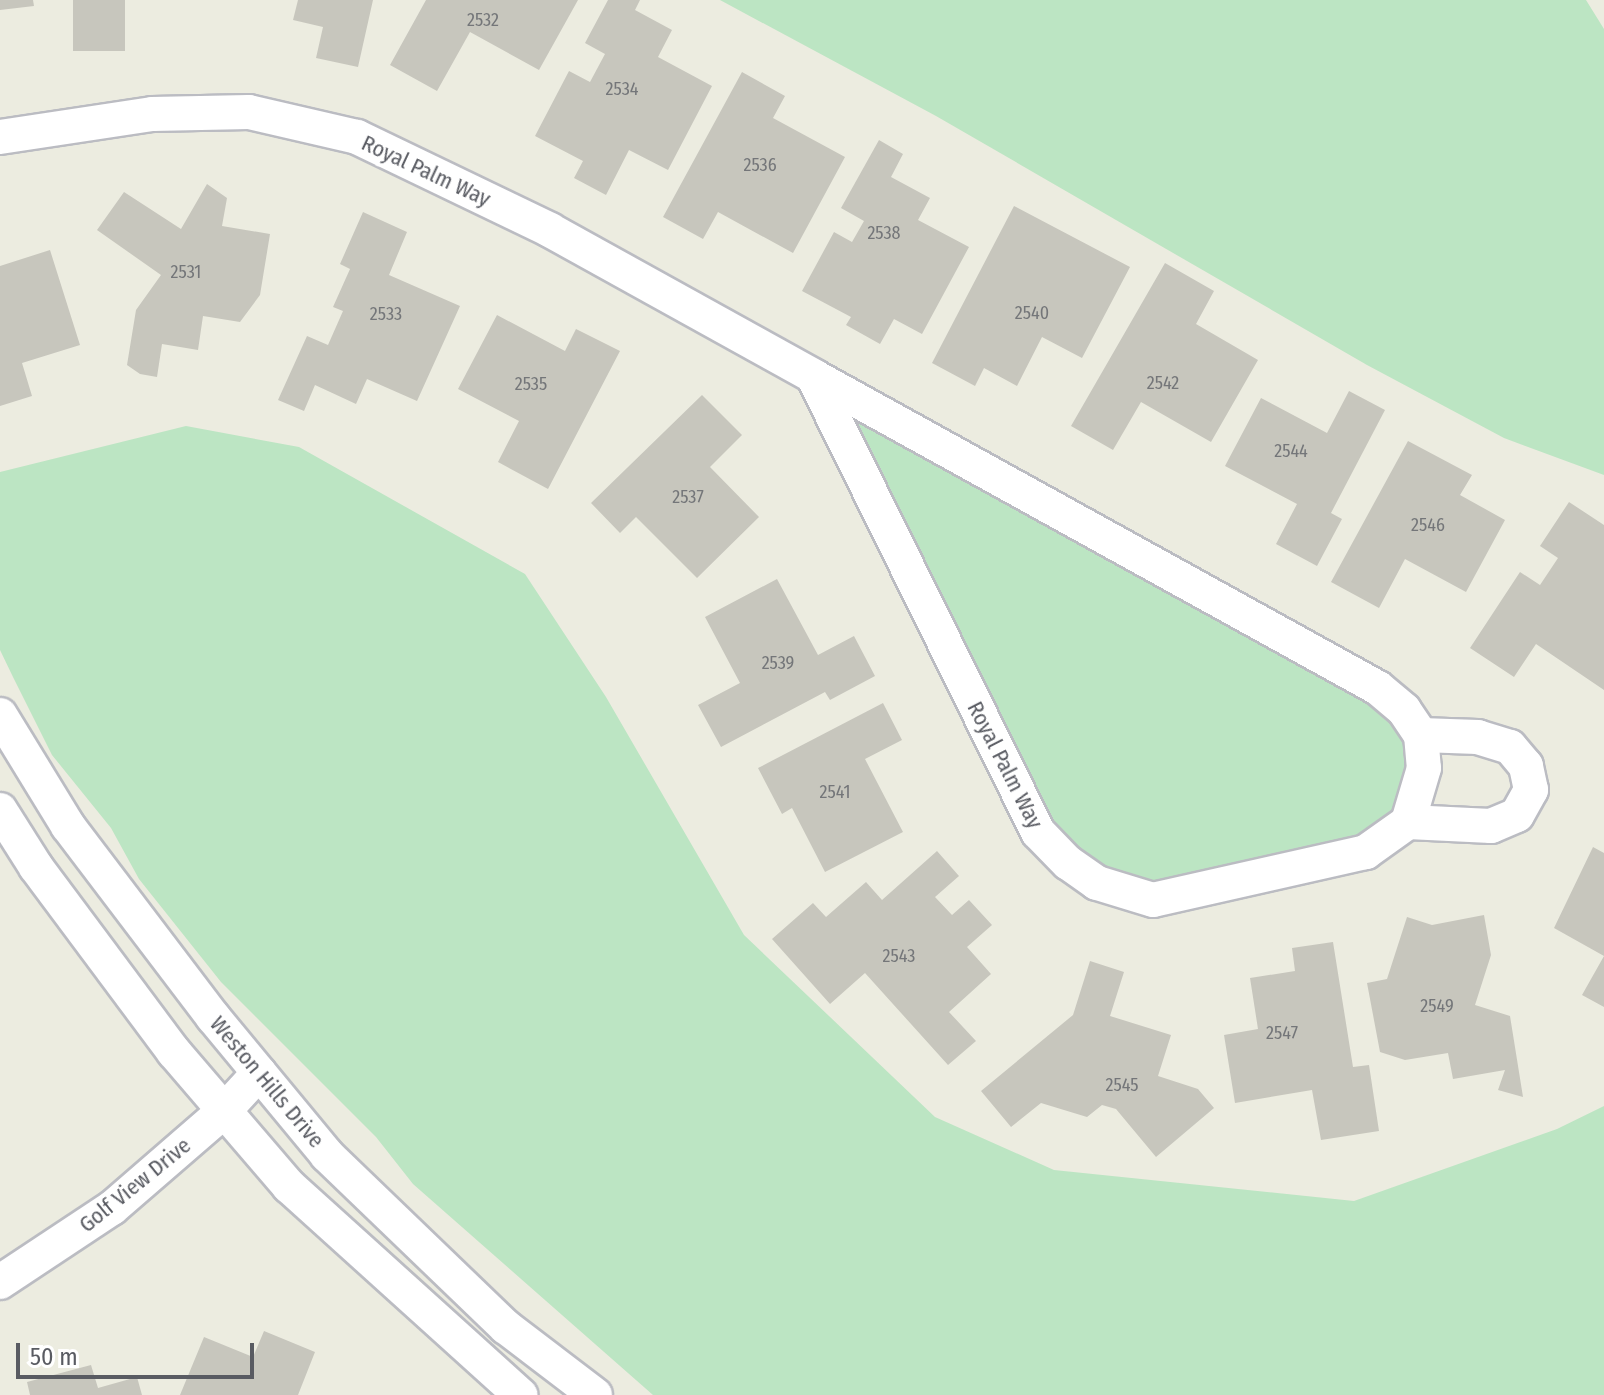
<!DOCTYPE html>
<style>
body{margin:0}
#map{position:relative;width:1604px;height:1395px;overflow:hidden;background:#ecece0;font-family:"Fira Sans Condensed",sans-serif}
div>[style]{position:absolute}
.green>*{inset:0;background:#bce5c3}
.building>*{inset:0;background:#c7c6bd;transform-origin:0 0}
.roads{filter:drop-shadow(2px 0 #bbbcc2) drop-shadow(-2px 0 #bbbcc2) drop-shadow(0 2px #bbbcc2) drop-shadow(0 -2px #bbbcc2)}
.minor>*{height:34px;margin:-17px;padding:0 17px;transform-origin:17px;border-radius:17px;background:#fff}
span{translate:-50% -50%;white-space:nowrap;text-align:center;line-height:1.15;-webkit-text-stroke:7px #fff;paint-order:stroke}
.number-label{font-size:18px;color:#747679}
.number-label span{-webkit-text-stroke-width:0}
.street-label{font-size:22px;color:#595b62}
.scale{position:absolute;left:16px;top:1343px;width:238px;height:36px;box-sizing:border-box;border:4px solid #595b62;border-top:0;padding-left:10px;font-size:24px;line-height:28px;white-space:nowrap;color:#595b62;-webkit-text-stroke:6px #fff;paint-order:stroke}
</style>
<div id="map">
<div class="green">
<i style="clip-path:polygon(720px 0,1586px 0,1604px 29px,1604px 475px,1504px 438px,1367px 365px,936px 116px)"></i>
<i style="clip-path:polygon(813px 376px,1378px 688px,1421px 735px,1408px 822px,1153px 900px,1068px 863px)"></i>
<i style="clip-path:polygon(186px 426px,299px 447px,525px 574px,606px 697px,744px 935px,935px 1117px,1054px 1170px,1354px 1201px,1557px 1129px,1604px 1106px,1604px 1395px,653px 1395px,413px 1184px,376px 1137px,221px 982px,139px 879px,111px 828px,52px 755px,13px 677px,0 650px,0 472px)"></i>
</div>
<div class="building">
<i style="clip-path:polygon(0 0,33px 0,34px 6px,0 10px)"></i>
<i style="left:73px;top:0;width:52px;height:51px"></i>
<i style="clip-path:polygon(298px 0,373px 0,358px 67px,316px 58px,323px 27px,293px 20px)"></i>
<i style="clip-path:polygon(426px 0,578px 0,539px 70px,470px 32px,437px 91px,390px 65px)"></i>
<i style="clip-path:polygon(608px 0,640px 0,635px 10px,672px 30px,658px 57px,712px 86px,668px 170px,629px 150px,606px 195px,574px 178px,583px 161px,535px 136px,569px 71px,590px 82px,605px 54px,585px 43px)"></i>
<i style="clip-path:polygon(742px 72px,785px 96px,773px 118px,845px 157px,793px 253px,718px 212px,703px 239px,663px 217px)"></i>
<i style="clip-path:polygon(879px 140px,903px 154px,891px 177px,930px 198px,918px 220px,969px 247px,922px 334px,894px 319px,880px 344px,846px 325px,851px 317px,802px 291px,834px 232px,852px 242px,864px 221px,841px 208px)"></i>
<i style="clip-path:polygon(207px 184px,227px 198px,222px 226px,270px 234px,260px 295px,240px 322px,203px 316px,198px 350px,162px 344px,157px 377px,140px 374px,127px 365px,136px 310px,161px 275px,97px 230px,124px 192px,181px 229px)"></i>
<i style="clip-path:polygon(1014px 206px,1130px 267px,1082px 358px,1042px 337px,1017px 386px,984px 368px,975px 386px,932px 363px)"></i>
<i style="clip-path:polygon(363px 212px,407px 232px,389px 275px,460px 306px,417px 401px,367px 379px,356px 404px,315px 385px,304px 411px,278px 400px,307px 336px,328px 345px,343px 311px,333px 307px,350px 269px,340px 264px)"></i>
<i style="clip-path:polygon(50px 250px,80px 345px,22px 363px,32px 396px,0 406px,0 266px)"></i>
<i style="clip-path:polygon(1165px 263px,1214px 291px,1196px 324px,1258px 360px,1211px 442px,1141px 402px,1113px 450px,1071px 426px)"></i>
<i style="clip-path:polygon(497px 315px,565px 351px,576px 329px,620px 351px,548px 489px,498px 462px,519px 421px,458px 389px)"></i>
<i style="clip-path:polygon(1349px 391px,1385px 410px,1331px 513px,1342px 519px,1317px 566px,1276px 544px,1297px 504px,1225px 466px,1261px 398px,1327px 433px)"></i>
<i style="clip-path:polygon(702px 395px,742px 435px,710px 467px,759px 517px,697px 578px,636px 517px,620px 533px,591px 503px)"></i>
<i style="clip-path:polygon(1408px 441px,1472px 475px,1460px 495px,1505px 520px,1466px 592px,1405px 559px,1379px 608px,1331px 582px)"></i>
<i style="clip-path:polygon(1569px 502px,1604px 525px,1604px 690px,1536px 644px,1514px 677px,1470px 648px,1520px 572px,1540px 585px,1558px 558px,1540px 546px)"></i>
<i style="clip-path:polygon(777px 579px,818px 655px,854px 636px,875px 676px,830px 700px,825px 692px,721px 747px,698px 705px,740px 683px,705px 617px)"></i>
<i style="clip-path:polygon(883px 703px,902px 740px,865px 759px,903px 832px,825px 872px,792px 808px,782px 814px,758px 768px)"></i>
<i style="clip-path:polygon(1593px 847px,1604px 853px,1604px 1007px,1582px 995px,1604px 956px,1554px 928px)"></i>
<i style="clip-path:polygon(937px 851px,959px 876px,935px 897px,952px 915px,969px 900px,992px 925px,967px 947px,991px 974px,949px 1012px,976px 1041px,948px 1065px,865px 973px,830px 1004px,772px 939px,813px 903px,826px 917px,866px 882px,882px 900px)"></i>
<i style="clip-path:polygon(1484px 915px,1491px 955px,1475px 1005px,1510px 1016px,1523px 1097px,1498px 1090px,1505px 1070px,1453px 1079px,1448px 1053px,1405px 1060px,1380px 1052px,1367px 983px,1387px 979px,1407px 917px,1432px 925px)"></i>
<i style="clip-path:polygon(1333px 942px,1353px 1067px,1369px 1065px,1379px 1131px,1321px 1140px,1312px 1090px,1235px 1103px,1224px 1035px,1258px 1029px,1250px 978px,1295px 971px,1292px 948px)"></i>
<i style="clip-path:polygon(1090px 961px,1124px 972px,1110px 1016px,1171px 1035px,1158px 1076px,1198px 1089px,1214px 1108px,1156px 1157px,1116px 1109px,1102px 1105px,1087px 1117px,1041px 1103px,1011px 1127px,981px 1091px,1073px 1015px)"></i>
<i style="clip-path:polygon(264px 1331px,315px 1352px,298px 1395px,180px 1395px,204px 1337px,253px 1357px)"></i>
<i style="clip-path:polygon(91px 1365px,98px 1388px,137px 1377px,142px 1395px,30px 1395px,27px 1382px)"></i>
</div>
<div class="roads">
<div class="minor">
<i style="left:0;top:137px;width:154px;rotate:-8.6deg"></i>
<i style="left:152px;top:114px;width:97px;rotate:-1.2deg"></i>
<i style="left:249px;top:112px;width:111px;rotate:13deg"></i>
<i style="left:357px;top:137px;width:214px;rotate:25.7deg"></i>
<i style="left:550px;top:230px;width:301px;rotate:29deg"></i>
<i style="left:813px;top:376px;width:645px;rotate:28.91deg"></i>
<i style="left:1378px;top:688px;width:34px;rotate:40deg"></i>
<i style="left:1404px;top:710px;width:30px;rotate:56deg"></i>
<i style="left:1421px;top:735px;width:33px;rotate:85deg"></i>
<i style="left:1424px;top:768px;width:56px;rotate:106.5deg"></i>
<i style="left:1408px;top:822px;width:52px;rotate:144.5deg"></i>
<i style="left:1366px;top:852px;width:218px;rotate:167.3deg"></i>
<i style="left:1153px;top:900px;width:59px;rotate:-163.1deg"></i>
<i style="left:1097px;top:883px;width:35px;rotate:-145deg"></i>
<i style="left:1068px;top:863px;width:43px;rotate:-134.1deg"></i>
<i style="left:1038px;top:832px;width:508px;rotate:-116.26deg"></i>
<i style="left:0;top:715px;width:130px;rotate:58.5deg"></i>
<i style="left:68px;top:826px;width:240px;rotate:52.8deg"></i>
<i style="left:213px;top:1017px;width:179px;rotate:50.4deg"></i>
<i style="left:327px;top:1155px;width:248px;rotate:43.9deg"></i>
<i style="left:506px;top:1327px;width:112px;rotate:37.4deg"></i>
<i style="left:0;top:810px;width:67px;rotate:57.7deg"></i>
<i style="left:36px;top:867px;width:231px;rotate:53.3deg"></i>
<i style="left:174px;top:1052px;width:177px;rotate:49.4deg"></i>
<i style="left:289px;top:1186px;width:312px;rotate:42.1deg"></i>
<i style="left:1408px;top:822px;width:83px;rotate:2.8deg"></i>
<i style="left:1491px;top:826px;width:28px;rotate:-23deg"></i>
<i style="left:1517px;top:815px;width:29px;rotate:-61deg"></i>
<i style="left:1531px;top:790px;width:25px;rotate:-102deg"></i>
<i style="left:1526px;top:766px;width:25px;rotate:-130deg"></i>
<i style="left:1510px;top:747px;width:34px;rotate:-163deg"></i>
<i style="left:1478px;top:737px;width:57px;rotate:-178deg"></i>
<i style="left:0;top:1282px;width:134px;rotate:-33.5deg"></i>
<i style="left:112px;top:1208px;width:148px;rotate:-40.9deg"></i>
<i style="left:224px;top:1111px;width:52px;rotate:-47.4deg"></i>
</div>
</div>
<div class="number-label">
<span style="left:483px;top:20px">2532</span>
<span style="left:622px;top:89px">2534</span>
<span style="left:760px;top:165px">2536</span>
<span style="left:884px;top:233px">2538</span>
<span style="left:186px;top:272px">2531</span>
<span style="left:1032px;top:313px">2540</span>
<span style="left:386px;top:314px">2533</span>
<span style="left:1163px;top:383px">2542</span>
<span style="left:531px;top:384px">2535</span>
<span style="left:1291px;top:451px">2544</span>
<span style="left:688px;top:497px">2537</span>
<span style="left:1428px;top:525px">2546</span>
<span style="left:778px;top:663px">2539</span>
<span style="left:835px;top:792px">2541</span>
<span style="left:899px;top:956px">2543</span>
<span style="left:1437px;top:1006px">2549</span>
<span style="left:1282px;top:1033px">2547</span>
<span style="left:1122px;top:1085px">2545</span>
</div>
<div class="street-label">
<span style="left:426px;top:171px;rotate:25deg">Royal Palm Way</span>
<span style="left:1005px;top:765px;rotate:63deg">Royal Palm Way</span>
<span style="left:267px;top:1082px;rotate:50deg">Weston Hills Drive</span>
<span style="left:135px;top:1185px;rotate:-39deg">Golf View Drive</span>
</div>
<div class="scale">50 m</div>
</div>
